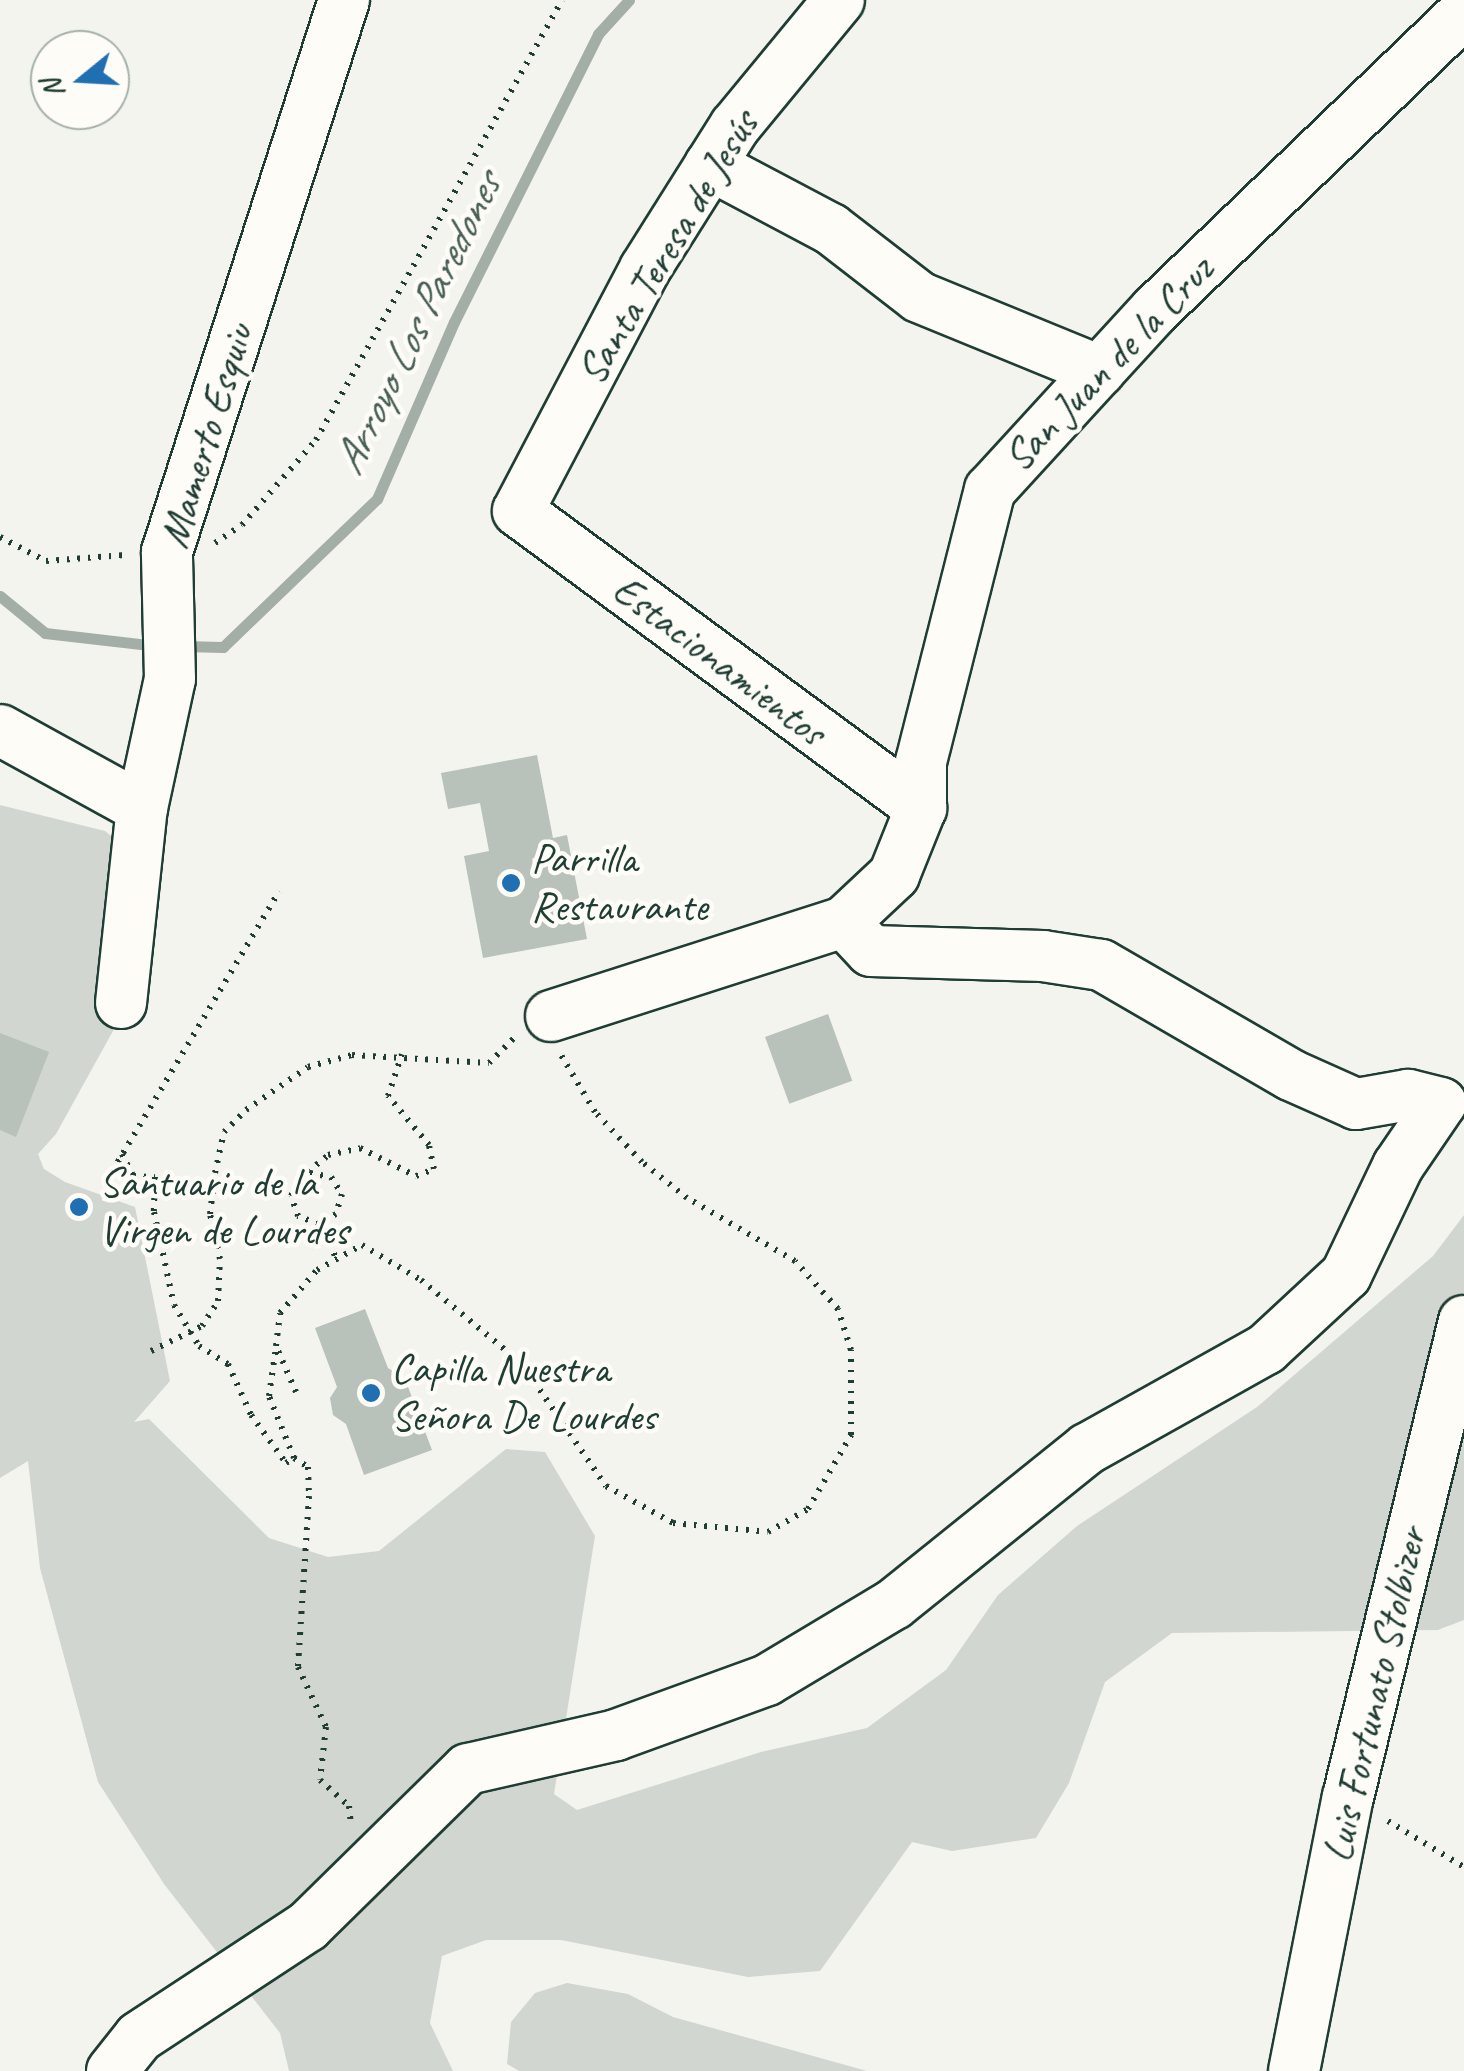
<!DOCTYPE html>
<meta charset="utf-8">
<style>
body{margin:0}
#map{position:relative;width:1464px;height:2071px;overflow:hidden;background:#f4f4ef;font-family:Caveat,sans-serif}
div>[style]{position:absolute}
.green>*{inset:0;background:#d1d6d1}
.stream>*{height:11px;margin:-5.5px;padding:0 5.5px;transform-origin:5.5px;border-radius:5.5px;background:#a3aea7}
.building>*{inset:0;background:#b9c1bb;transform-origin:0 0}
.path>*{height:6px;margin-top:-3px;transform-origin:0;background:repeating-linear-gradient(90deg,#1f3d34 0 2.5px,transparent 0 10.5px)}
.roads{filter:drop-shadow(2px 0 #1f3d34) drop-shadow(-2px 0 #1f3d34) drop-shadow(0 2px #1f3d34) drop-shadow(0 -2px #1f3d34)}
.minor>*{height:50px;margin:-25px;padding:0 25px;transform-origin:25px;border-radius:25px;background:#fdfcf7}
.dots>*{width:28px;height:28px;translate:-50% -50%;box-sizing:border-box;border:5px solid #fdfcf7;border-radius:50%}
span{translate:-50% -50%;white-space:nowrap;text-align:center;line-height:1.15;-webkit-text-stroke:9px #fdfcf7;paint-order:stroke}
.street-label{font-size:42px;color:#1f3d34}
.poi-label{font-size:42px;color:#1f3d34}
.left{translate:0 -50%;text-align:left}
.water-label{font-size:45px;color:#475f56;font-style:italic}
.north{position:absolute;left:30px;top:30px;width:100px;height:100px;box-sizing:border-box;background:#fdfcf7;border:2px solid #a4b0a9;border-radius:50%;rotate:252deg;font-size:28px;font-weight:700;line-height:40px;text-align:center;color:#1f3d34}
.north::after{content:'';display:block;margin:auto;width:35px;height:45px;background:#1f6fb2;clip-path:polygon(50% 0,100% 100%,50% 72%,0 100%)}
</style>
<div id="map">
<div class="green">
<i style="clip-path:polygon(0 805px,105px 831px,153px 871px,158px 905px,134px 993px,56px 1134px,38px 1154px,44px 1169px,65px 1182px,135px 1207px,170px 1381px,134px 1422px,149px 1419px,269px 1538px,328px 1557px,379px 1551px,506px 1449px,545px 1452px,595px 1536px,554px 1794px,577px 1810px,761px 1752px,867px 1728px,946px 1670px,998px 1595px,1077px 1526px,1257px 1407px,1433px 1256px,1464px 1215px,1464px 1620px,1438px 1630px,1172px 1633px,1105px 1682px,1069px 1783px,1036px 1838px,952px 1851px,912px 1842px,820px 1971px,748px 1977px,561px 1940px,486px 1940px,442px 1956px,430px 2023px,453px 2071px,289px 2071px,280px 2033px,164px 1884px,98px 1782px,40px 1568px,28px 1461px,0 1478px)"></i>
<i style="clip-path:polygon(567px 1983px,628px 1994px,673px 2017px,867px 2071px,519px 2071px,507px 2064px,511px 2022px,535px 1993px)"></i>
</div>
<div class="stream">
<i style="left:0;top:596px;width:58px;rotate:39.4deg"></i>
<i style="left:45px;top:633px;width:114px;rotate:6.6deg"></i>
<i style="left:182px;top:646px;width:41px;rotate:1.4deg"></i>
<i style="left:223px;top:647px;width:214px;rotate:-43.9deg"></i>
<i style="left:377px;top:499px;width:193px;rotate:-66.5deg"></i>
<i style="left:454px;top:322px;width:322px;rotate:-63.4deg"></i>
<i style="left:598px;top:34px;width:46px;rotate:-47.6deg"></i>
</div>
<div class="building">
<i style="clip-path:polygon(537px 755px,553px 838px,567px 835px,587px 939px,483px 958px,464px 856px,489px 851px,480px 803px,448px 809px,441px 773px)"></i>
<i style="left:828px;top:1014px;width:71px;height:67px;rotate:70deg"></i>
<i style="clip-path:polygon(0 1033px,49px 1052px,16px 1137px,0 1130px)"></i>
<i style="clip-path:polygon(365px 1309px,388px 1368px,405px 1379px,432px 1450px,364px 1475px,346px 1424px,333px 1415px,330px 1398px,337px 1387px,315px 1328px)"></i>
</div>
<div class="path">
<i style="left:0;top:537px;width:52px;rotate:27.6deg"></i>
<i style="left:46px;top:561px;width:79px;rotate:-4.3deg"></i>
<i style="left:215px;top:543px;width:32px;rotate:-34deg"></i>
<i style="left:242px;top:525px;width:113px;rotate:-49deg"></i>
<i style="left:316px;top:440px;width:504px;rotate:-60.79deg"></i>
<i style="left:122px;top:1154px;width:25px;rotate:63deg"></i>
<i style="left:133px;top:1176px;width:22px;rotate:3deg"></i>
<i style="left:155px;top:1177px;width:35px;rotate:92deg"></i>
<i style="left:154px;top:1212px;width:95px;rotate:77.9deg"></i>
<i style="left:174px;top:1305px;width:48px;rotate:58.6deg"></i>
<i style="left:199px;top:1346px;width:34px;rotate:32deg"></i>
<i style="left:228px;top:1364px;width:56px;rotate:65.7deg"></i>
<i style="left:251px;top:1415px;width:59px;rotate:53.9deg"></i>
<i style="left:286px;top:1463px;width:9px;rotate:-32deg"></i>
<i style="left:294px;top:1458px;width:67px;rotate:-112deg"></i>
<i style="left:269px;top:1396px;width:49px;rotate:-81.9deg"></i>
<i style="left:310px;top:1173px;width:21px;rotate:11deg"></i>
<i style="left:331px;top:1177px;width:20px;rotate:57deg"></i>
<i style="left:342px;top:1194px;width:21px;rotate:107deg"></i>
<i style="left:336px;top:1214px;width:21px;rotate:151deg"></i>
<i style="left:318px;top:1224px;width:22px;rotate:-158deg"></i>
<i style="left:298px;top:1216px;width:21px;rotate:-109deg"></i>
<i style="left:291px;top:1196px;width:20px;rotate:-63deg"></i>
<i style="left:300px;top:1178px;width:36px;rotate:-39deg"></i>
<i style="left:328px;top:1155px;width:33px;rotate:-12deg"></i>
<i style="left:360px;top:1148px;width:63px;rotate:26.6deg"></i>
<i style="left:416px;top:1176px;width:19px;rotate:-21deg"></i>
<i style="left:434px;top:1169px;width:25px;rotate:-102deg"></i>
<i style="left:429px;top:1145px;width:64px;rotate:-129.9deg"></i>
<i style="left:388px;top:1096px;width:44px;rotate:-71.6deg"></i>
<i style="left:107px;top:1180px;width:336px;rotate:-59.2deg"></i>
<i style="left:322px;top:1224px;width:35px;rotate:68deg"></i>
<i style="left:151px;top:1351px;width:57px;rotate:-26.1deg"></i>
<i style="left:202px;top:1326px;width:30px;rotate:-57deg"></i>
<i style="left:218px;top:1301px;width:42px;rotate:-87.3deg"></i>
<i style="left:220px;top:1259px;width:46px;rotate:-102.5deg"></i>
<i style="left:210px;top:1214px;width:41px;rotate:-83deg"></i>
<i style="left:215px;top:1173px;width:42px;rotate:-77.6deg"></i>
<i style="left:224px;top:1132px;width:31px;rotate:-45deg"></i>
<i style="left:246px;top:1110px;width:75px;rotate:-34.7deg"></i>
<i style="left:308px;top:1067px;width:46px;rotate:-15.3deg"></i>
<i style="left:352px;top:1055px;width:137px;rotate:3.3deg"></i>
<i style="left:489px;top:1063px;width:35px;rotate:-45deg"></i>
<i style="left:296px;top:1392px;width:50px;rotate:-113.5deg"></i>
<i style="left:276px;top:1346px;width:33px;rotate:-83deg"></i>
<i style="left:280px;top:1313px;width:57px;rotate:-49.3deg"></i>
<i style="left:317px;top:1270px;width:51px;rotate:-29.1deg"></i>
<i style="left:362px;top:1245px;width:69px;rotate:30.7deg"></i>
<i style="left:421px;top:1280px;width:131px;rotate:39.7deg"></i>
<i style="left:522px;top:1364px;width:148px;rotate:55.5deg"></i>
<i style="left:606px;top:1486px;width:77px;rotate:28.9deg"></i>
<i style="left:673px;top:1523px;width:95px;rotate:5.4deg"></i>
<i style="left:768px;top:1532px;width:46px;rotate:-29.9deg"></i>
<i style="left:808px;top:1509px;width:86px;rotate:-59.8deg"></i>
<i style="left:851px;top:1435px;width:85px;rotate:-90deg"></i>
<i style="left:851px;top:1350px;width:43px;rotate:-107.6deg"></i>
<i style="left:838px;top:1309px;width:64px;rotate:-131.9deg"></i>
<i style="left:795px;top:1261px;width:125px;rotate:-149.7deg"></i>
<i style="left:687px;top:1198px;width:58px;rotate:-141.3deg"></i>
<i style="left:642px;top:1162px;width:69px;rotate:-133.2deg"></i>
<i style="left:595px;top:1112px;width:66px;rotate:-120.8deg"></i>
<i style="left:294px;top:1458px;width:17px;rotate:33deg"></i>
<i style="left:308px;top:1467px;width:29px;rotate:88deg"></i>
<i style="left:309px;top:1496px;width:171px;rotate:93.7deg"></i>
<i style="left:298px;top:1667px;width:66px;rotate:65deg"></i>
<i style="left:326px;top:1727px;width:53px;rotate:96.5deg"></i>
<i style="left:320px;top:1780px;width:39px;rotate:42deg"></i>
<i style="left:349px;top:1806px;width:20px;rotate:84deg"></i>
<i style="left:1388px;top:1821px;width:89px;rotate:31.2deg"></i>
</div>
<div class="roads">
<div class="minor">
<i style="left:839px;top:0;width:163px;rotate:129.5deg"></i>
<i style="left:735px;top:126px;width:169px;rotate:122.2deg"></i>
<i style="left:645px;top:269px;width:273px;rotate:117.7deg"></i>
<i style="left:518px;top:511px;width:501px;rotate:36.39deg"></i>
<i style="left:710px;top:165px;width:137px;rotate:27.9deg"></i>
<i style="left:831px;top:229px;width:111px;rotate:37.7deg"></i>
<i style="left:919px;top:297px;width:195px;rotate:22.3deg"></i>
<i style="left:0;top:730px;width:162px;rotate:28.8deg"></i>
<i style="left:121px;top:1003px;width:196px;rotate:-83.9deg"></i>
<i style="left:142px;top:808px;width:132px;rotate:-77.8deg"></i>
<i style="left:170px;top:679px;width:127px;rotate:-91.4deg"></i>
<i style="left:167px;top:552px;width:580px;rotate:-72.22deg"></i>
<i style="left:551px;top:1016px;width:308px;rotate:-17.8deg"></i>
<i style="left:844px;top:922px;width:69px;rotate:-43.2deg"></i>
<i style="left:894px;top:875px;width:72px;rotate:-68.1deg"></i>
<i style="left:921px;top:808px;width:46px;rotate:-90deg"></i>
<i style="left:921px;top:762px;width:281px;rotate:-75.8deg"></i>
<i style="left:990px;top:490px;width:244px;rotate:-47.5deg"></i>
<i style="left:1155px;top:310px;width:429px;rotate:-43.9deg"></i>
<i style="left:112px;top:2071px;width:43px;rotate:-51.5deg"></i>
<i style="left:139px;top:2037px;width:202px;rotate:-33.3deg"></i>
<i style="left:308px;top:1926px;width:224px;rotate:-44.5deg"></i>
<i style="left:468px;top:1769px;width:152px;rotate:-12.9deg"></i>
<i style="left:616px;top:1735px;width:161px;rotate:-20deg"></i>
<i style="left:767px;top:1680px;width:148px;rotate:-30.9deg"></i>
<i style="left:894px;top:1604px;width:248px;rotate:-38.8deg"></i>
<i style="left:1087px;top:1449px;width:205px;rotate:-29.2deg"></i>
<i style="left:1266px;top:1349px;width:109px;rotate:-42.8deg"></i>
<i style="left:1346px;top:1275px;width:121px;rotate:-64.5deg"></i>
<i style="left:1398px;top:1166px;width:76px;rotate:-55.7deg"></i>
<i style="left:1441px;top:1103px;width:34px;rotate:-166deg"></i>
<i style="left:1408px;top:1095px;width:53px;rotate:170.2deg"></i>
<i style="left:1356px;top:1104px;width:71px;rotate:-156deg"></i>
<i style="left:1291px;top:1075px;width:220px;rotate:-149.9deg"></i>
<i style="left:1101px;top:965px;width:59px;rotate:-171.2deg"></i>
<i style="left:1043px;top:956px;width:172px;rotate:-178.3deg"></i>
<i style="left:871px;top:951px;width:40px;rotate:-133deg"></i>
<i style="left:1294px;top:2071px;width:279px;rotate:-78.9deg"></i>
<i style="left:1348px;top:1797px;width:490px;rotate:-76.3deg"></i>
</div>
</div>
<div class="dots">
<i style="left:511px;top:883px;background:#1f6fb2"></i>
<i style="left:79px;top:1207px;background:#1f6fb2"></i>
<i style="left:371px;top:1393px;background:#1f6fb2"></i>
</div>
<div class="street-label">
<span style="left:668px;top:248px;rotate:-59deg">Santa Teresa de Jesús</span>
<span style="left:1109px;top:364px;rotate:-46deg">San Juan de la Cruz</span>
<span style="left:207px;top:436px;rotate:-73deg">Mamerto Esquiu</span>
<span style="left:719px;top:661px;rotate:37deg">Estacionamientos</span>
<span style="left:1375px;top:1695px;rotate:-77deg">Luis Fortunato Stolbizer</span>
</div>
<div class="poi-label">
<span class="left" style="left:531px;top:883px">Parrilla<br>Restaurante</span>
<span class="left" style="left:99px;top:1207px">Santuario de la<br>Virgen de Lourdes</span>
<span class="left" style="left:391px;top:1393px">Capilla Nuestra<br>Señora De Lourdes</span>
</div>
<div class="water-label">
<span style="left:417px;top:324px;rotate:-64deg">Arroyo Los Paredones</span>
</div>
<div class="north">N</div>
</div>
